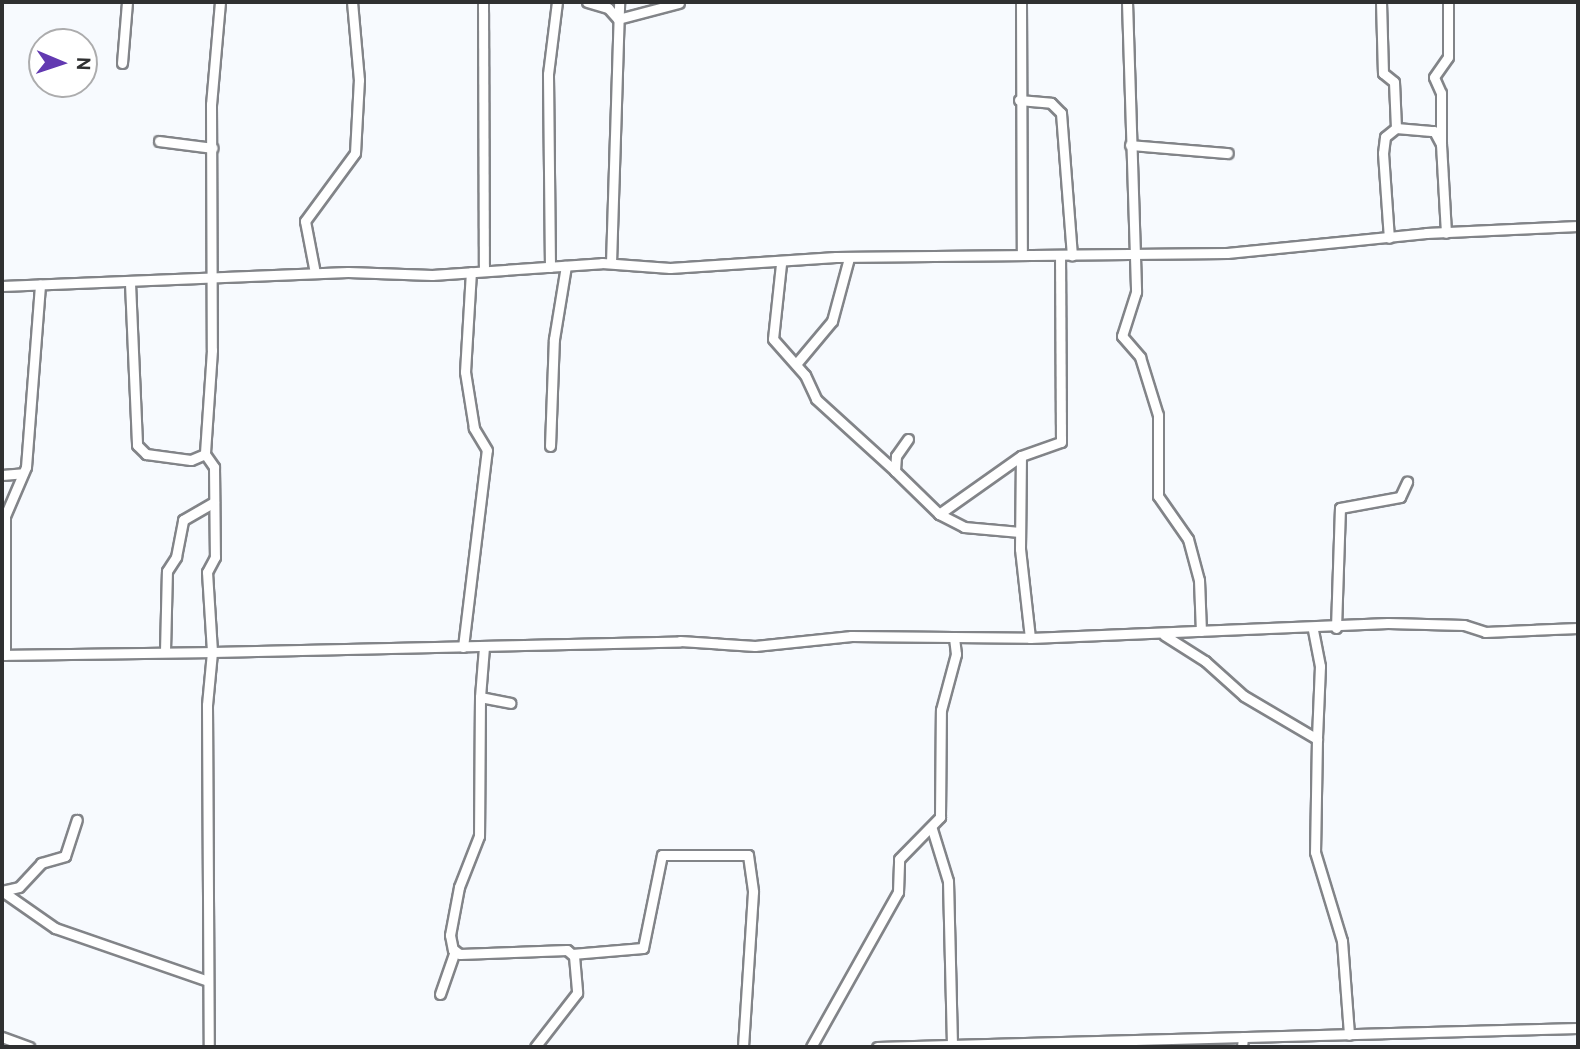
<!DOCTYPE html>
<style>
body{margin:0}
#map{position:relative;width:1580px;height:1049px;overflow:hidden;background:#f7fafe;font-family:Overpass,sans-serif}
div>[style]{position:absolute}
.roads{filter:drop-shadow(2px 0 #828488) drop-shadow(-2px 0 #828488) drop-shadow(0 2px #828488) drop-shadow(0 -2px #828488)}
.street>*{height:9px;margin:-4.5px;padding:0 4.5px;transform-origin:4.5px;border-radius:4.5px;background:#fff}
span{translate:-50% -50%;white-space:nowrap;text-align:center;line-height:1.15;-webkit-text-stroke:7px #fff;paint-order:stroke}
.frame{position:absolute;inset:0;border:4px solid #2f3031;pointer-events:none}
.north{position:absolute;left:28px;top:28px;width:70px;height:70px;box-sizing:border-box;background:#fff;border:2px solid #acacad;border-radius:50%;rotate:92deg;font-size:19px;font-weight:700;line-height:28px;text-align:center;color:#2f3031}
.north::after{content:'';display:block;margin:auto;width:24px;height:32px;background:#6239b1;clip-path:polygon(50% 0,100% 100%,50% 72%,0 100%)}
</style>
<div id="map">
<div class="roads">
<div class="street">
<i style="left:220px;top:2px;width:102px;rotate:95deg"></i>
<i style="left:211px;top:104px;width:246px;rotate:89.8deg"></i>
<i style="left:212px;top:350px;width:104px;rotate:93.9deg"></i>
<i style="left:205px;top:454px;width:16px;rotate:55deg"></i>
<i style="left:214px;top:467px;width:90px;rotate:89.4deg"></i>
<i style="left:215px;top:557px;width:17px;rotate:118deg"></i>
<i style="left:207px;top:572px;width:80px;rotate:86.4deg"></i>
<i style="left:212px;top:652px;width:468px;rotate:-1.3deg"></i>
<i style="left:680px;top:641px;width:75px;rotate:3.8deg"></i>
<i style="left:755px;top:646px;width:97px;rotate:-5.9deg"></i>
<i style="left:851px;top:636px;width:179px;rotate:0.6deg"></i>
<i style="left:1030px;top:638px;width:358px;rotate:-2.4deg"></i>
<i style="left:1388px;top:623px;width:76px;rotate:1.5deg"></i>
<i style="left:1464px;top:625px;width:22px;rotate:18deg"></i>
<i style="left:1485px;top:632px;width:93px;rotate:-2.5deg"></i>
<i style="left:483px;top:2px;width:269px;rotate:89.8deg"></i>
<i style="left:587px;top:2px;width:22px;rotate:16deg"></i>
<i style="left:608px;top:8px;width:15px;rotate:48deg"></i>
<i style="left:618px;top:19px;width:63px;rotate:-14.7deg"></i>
<i style="left:1021px;top:2px;width:253px;rotate:89.8deg"></i>
<i style="left:1127px;top:2px;width:290px;rotate:88.2deg"></i>
<i style="left:1136px;top:292px;width:46px;rotate:107.7deg"></i>
<i style="left:1122px;top:336px;width:28px;rotate:49deg"></i>
<i style="left:1140px;top:357px;width:61px;rotate:72.8deg"></i>
<i style="left:1158px;top:415px;width:81px;rotate:90deg"></i>
<i style="left:1158px;top:496px;width:52px;rotate:55.1deg"></i>
<i style="left:1188px;top:539px;width:42px;rotate:75deg"></i>
<i style="left:1199px;top:580px;width:51px;rotate:87.8deg"></i>
<i style="left:1381px;top:2px;width:71px;rotate:88.4deg"></i>
<i style="left:1383px;top:73px;width:14px;rotate:39deg"></i>
<i style="left:1394px;top:82px;width:46px;rotate:87.5deg"></i>
<i style="left:1396px;top:128px;width:14px;rotate:141deg"></i>
<i style="left:1385px;top:137px;width:16px;rotate:97deg"></i>
<i style="left:1383px;top:153px;width:85px;rotate:86deg"></i>
<i style="left:122px;top:63px;width:61px;rotate:-85.3deg"></i>
<i style="left:1019px;top:100px;width:32px;rotate:5deg"></i>
<i style="left:1051px;top:103px;width:14px;rotate:45deg"></i>
<i style="left:1061px;top:113px;width:143px;rotate:85.6deg"></i>
<i style="left:1396px;top:128px;width:38px;rotate:5deg"></i>
<i style="left:1434px;top:131px;width:15px;rotate:62deg"></i>
<i style="left:1441px;top:144px;width:89px;rotate:86.8deg"></i>
<i style="left:159px;top:141px;width:54px;rotate:7.4deg"></i>
<i style="left:1441px;top:144px;width:51px;rotate:-90deg"></i>
<i style="left:1441px;top:93px;width:17px;rotate:-114deg"></i>
<i style="left:1434px;top:77px;width:24px;rotate:-55deg"></i>
<i style="left:1448px;top:57px;width:55px;rotate:-90deg"></i>
<i style="left:1130px;top:145px;width:98px;rotate:4.7deg"></i>
<i style="left:611px;top:263px;width:261px;rotate:-88.2deg"></i>
<i style="left:781px;top:264px;width:75px;rotate:96.1deg"></i>
<i style="left:773px;top:339px;width:48px;rotate:48.4deg"></i>
<i style="left:805px;top:375px;width:26px;rotate:65deg"></i>
<i style="left:816px;top:399px;width:107px;rotate:42.3deg"></i>
<i style="left:550px;top:267px;width:193px;rotate:-90.6deg"></i>
<i style="left:548px;top:74px;width:73px;rotate:-82.9deg"></i>
<i style="left:315px;top:273px;width:53px;rotate:-100.9deg"></i>
<i style="left:305px;top:221px;width:84px;rotate:-53.7deg"></i>
<i style="left:355px;top:153px;width:73px;rotate:-86.9deg"></i>
<i style="left:359px;top:80px;width:78px;rotate:-95.1deg"></i>
<i style="left:130px;top:283px;width:162px;rotate:87.5deg"></i>
<i style="left:137px;top:445px;width:13px;rotate:45deg"></i>
<i style="left:146px;top:454px;width:45px;rotate:7.6deg"></i>
<i style="left:191px;top:460px;width:15px;rotate:-23deg"></i>
<i style="left:2px;top:286px;width:346px;rotate:-2.3deg"></i>
<i style="left:348px;top:272px;width:84px;rotate:2deg"></i>
<i style="left:432px;top:275px;width:170px;rotate:-4deg"></i>
<i style="left:602px;top:263px;width:68px;rotate:4.2deg"></i>
<i style="left:670px;top:268px;width:166px;rotate:-3.8deg"></i>
<i style="left:836px;top:257px;width:391px;rotate:-0.6deg"></i>
<i style="left:1227px;top:253px;width:200px;rotate:-5.7deg"></i>
<i style="left:1426px;top:233px;width:152px;rotate:-2.6deg"></i>
<i style="left:796px;top:364px;width:56px;rotate:-50.1deg"></i>
<i style="left:832px;top:321px;width:65px;rotate:-74.9deg"></i>
<i style="left:908px;top:439px;width:21px;rotate:125deg"></i>
<i style="left:896px;top:456px;width:15px;rotate:94deg"></i>
<i style="left:895px;top:471px;width:62px;rotate:44.3deg"></i>
<i style="left:939px;top:514px;width:100px;rotate:-35.3deg"></i>
<i style="left:550px;top:446px;width:107px;rotate:-87.9deg"></i>
<i style="left:554px;top:339px;width:74px;rotate:-80.7deg"></i>
<i style="left:2px;top:475px;width:21px;rotate:-5deg"></i>
<i style="left:939px;top:514px;width:28px;rotate:27deg"></i>
<i style="left:964px;top:527px;width:56px;rotate:5.1deg"></i>
<i style="left:1336px;top:628px;width:120px;rotate:-88.1deg"></i>
<i style="left:1340px;top:508px;width:61px;rotate:-10.4deg"></i>
<i style="left:1400px;top:497px;width:17px;rotate:-65deg"></i>
<i style="left:1313px;top:630px;width:37px;rotate:79deg"></i>
<i style="left:1320px;top:666px;width:73px;rotate:92.4deg"></i>
<i style="left:1164px;top:635px;width:49px;rotate:32.4deg"></i>
<i style="left:1205px;top:661px;width:52px;rotate:41.9deg"></i>
<i style="left:1244px;top:696px;width:85px;rotate:30.5deg"></i>
<i style="left:1317px;top:739px;width:113px;rotate:91deg"></i>
<i style="left:1315px;top:852px;width:93px;rotate:73.1deg"></i>
<i style="left:1342px;top:941px;width:94px;rotate:85.7deg"></i>
<i style="left:1030px;top:638px;width:90px;rotate:-96.4deg"></i>
<i style="left:1020px;top:549px;width:93px;rotate:-89.4deg"></i>
<i style="left:1021px;top:456px;width:42px;rotate:-19.3deg"></i>
<i style="left:1061px;top:442px;width:185px;rotate:-90.3deg"></i>
<i style="left:463px;top:647px;width:198px;rotate:-83.1deg"></i>
<i style="left:487px;top:450px;width:26px;rotate:-121deg"></i>
<i style="left:474px;top:428px;width:57px;rotate:-99.1deg"></i>
<i style="left:465px;top:372px;width:100px;rotate:-86.6deg"></i>
<i style="left:484px;top:647px;width:50px;rotate:94.6deg"></i>
<i style="left:480px;top:697px;width:31px;rotate:11deg"></i>
<i style="left:165px;top:651px;width:80px;rotate:-88.6deg"></i>
<i style="left:167px;top:571px;width:17px;rotate:-57deg"></i>
<i style="left:176px;top:557px;width:38px;rotate:-79deg"></i>
<i style="left:183px;top:520px;width:36px;rotate:-30deg"></i>
<i style="left:2px;top:655px;width:210px;rotate:-0.8deg"></i>
<i style="left:212px;top:652px;width:53px;rotate:95.4deg"></i>
<i style="left:207px;top:705px;width:342px;rotate:89.7deg"></i>
<i style="left:5px;top:655px;width:139px;rotate:-90deg"></i>
<i style="left:5px;top:516px;width:53px;rotate:-66.8deg"></i>
<i style="left:26px;top:467px;width:183px;rotate:-85.6deg"></i>
<i style="left:480px;top:697px;width:139px;rotate:90.4deg"></i>
<i style="left:479px;top:836px;width:55px;rotate:111.4deg"></i>
<i style="left:459px;top:887px;width:49px;rotate:100.6deg"></i>
<i style="left:450px;top:935px;width:15px;rotate:79deg"></i>
<i style="left:453px;top:950px;width:8px;rotate:30deg"></i>
<i style="left:460px;top:954px;width:107px;rotate:-2.1deg"></i>
<i style="left:567px;top:950px;width:9px;rotate:41deg"></i>
<i style="left:574px;top:956px;width:37px;rotate:85deg"></i>
<i style="left:577px;top:993px;width:68px;rotate:127.9deg"></i>
<i style="left:932px;top:829px;width:54px;rotate:72.9deg"></i>
<i style="left:948px;top:881px;width:164px;rotate:88.6deg"></i>
<i style="left:2px;top:891px;width:65px;rotate:34.9deg"></i>
<i style="left:55px;top:928px;width:159px;rotate:19.1deg"></i>
<i style="left:2px;top:891px;width:17px;rotate:-13deg"></i>
<i style="left:19px;top:887px;width:33px;rotate:-47deg"></i>
<i style="left:41px;top:863px;width:25px;rotate:-16deg"></i>
<i style="left:65px;top:856px;width:38px;rotate:-72deg"></i>
<i style="left:572px;top:954px;width:71px;rotate:-4.8deg"></i>
<i style="left:643px;top:948px;width:95px;rotate:-78.5deg"></i>
<i style="left:662px;top:855px;width:86px"></i>
<i style="left:748px;top:855px;width:37px;rotate:82deg"></i>
<i style="left:753px;top:892px;width:155px;rotate:93.7deg"></i>
<i style="left:440px;top:994px;width:46px;rotate:-70.8deg"></i>
<i style="left:2px;top:1037px;width:29px;rotate:20deg"></i>
<i style="left:811px;top:1047px;width:178px;rotate:-60.7deg"></i>
<i style="left:898px;top:892px;width:33px;rotate:-88deg"></i>
<i style="left:899px;top:859px;width:59px;rotate:-45.7deg"></i>
<i style="left:940px;top:817px;width:107px;rotate:-89.5deg"></i>
<i style="left:941px;top:710px;width:58px;rotate:-75deg"></i>
<i style="left:956px;top:654px;width:16px;rotate:-97deg"></i>
<i style="left:877px;top:1047px;width:701px;rotate:-1.55deg"></i>
<i style="left:1242px;top:1047px;width:10px;rotate:-84deg"></i>
</div>
</div>
<div class="frame"></div>
<div class="north">N</div>
</div>
